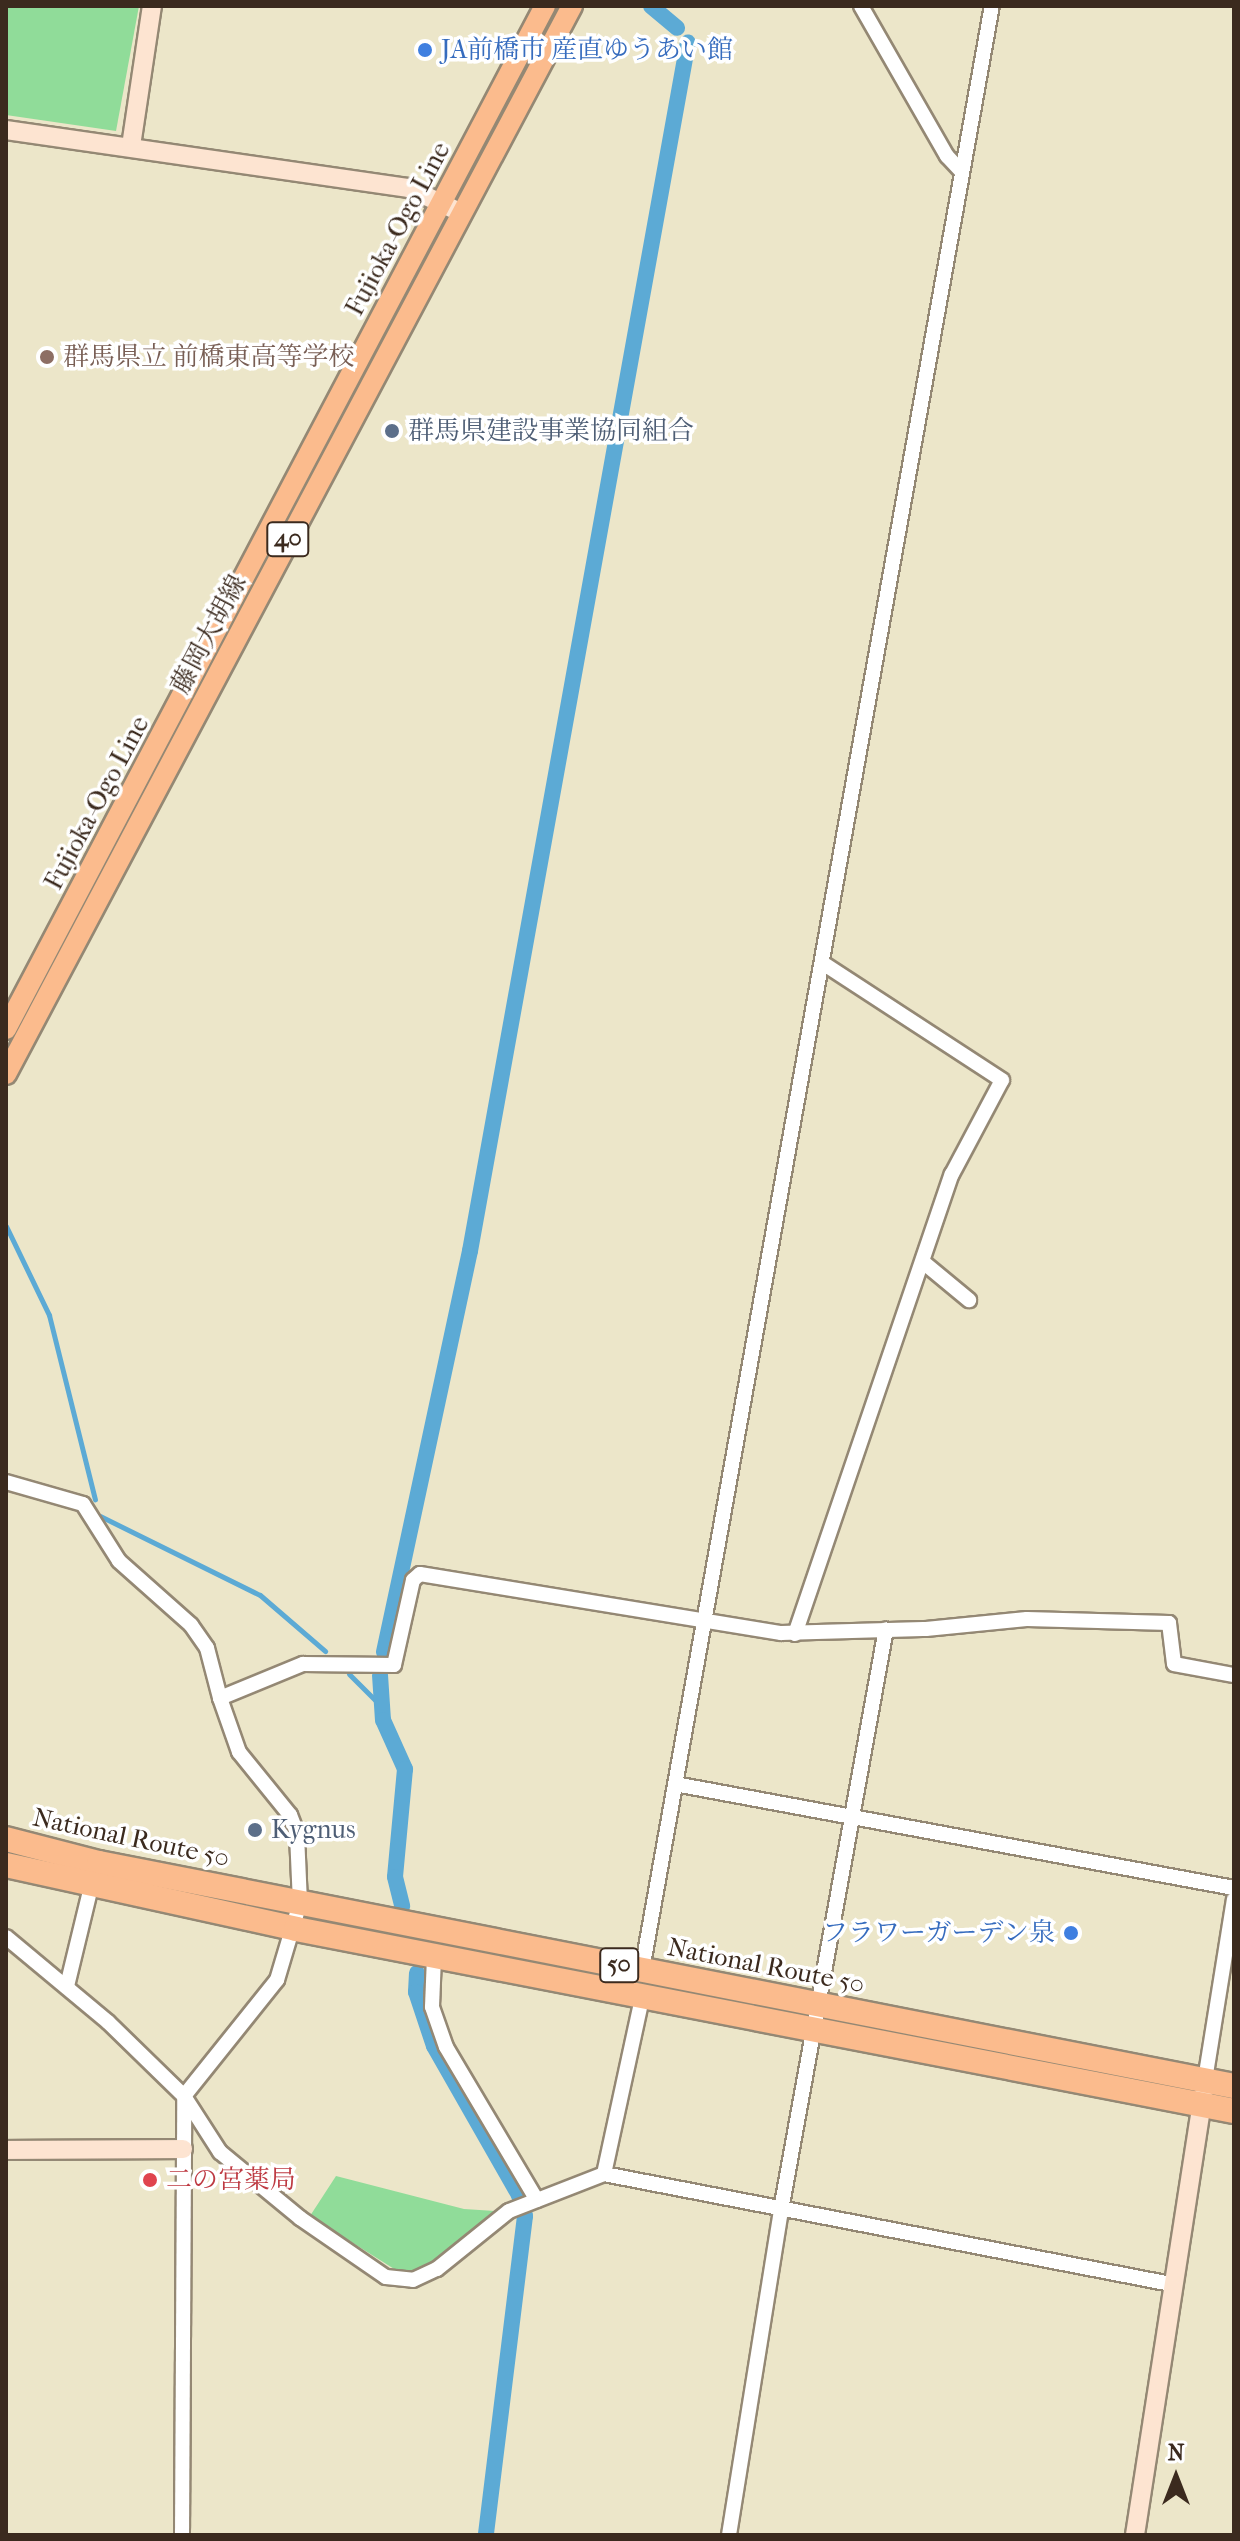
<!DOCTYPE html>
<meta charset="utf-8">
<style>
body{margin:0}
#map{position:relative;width:1240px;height:2541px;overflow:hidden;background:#ece6c9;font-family:"IM FELL French Canon","Noto Serif JP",serif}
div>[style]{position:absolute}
.green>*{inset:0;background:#90dc99}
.stream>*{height:5px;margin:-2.5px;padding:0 2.5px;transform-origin:2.5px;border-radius:2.5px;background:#5caad5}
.canal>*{height:16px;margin:-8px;padding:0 8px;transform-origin:8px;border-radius:8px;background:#5caad5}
.roads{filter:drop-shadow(2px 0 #948874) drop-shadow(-2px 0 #948874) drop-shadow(0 2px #948874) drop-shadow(0 -2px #948874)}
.street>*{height:14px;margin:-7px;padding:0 7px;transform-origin:7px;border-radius:7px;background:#fff}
.secondary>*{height:18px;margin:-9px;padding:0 9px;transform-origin:9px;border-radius:9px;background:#fde4d1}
.primary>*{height:20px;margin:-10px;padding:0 10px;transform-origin:10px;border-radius:10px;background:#fbbb8d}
.highway>*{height:24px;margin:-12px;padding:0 12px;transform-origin:12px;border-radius:12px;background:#fbbb8d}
.dots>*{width:22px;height:22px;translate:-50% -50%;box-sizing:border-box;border:4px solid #fff;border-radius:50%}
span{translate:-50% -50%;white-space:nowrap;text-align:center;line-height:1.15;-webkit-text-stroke:7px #fff;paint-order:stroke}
.shield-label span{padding:2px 6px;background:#fff;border:2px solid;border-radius:6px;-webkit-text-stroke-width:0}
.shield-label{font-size:24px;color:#3b2a1e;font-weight:700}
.shop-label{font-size:26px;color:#366cbe}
.left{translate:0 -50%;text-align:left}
.right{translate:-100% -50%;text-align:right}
.street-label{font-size:26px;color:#3b2a1e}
.education-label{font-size:26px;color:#785e54}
.service-label{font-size:26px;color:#4e5e75}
.health-label{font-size:26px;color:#be3a42}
.frame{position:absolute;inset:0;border:8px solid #3b2a1e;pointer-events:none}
.north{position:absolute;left:1136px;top:2437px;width:80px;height:80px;-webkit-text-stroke:6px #fff;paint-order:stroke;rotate:0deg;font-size:22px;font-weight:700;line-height:32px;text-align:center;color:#3b2a1e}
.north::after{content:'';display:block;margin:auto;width:28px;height:36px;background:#3b2a1e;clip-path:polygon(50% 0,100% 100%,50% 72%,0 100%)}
</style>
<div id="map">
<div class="green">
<i style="clip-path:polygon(6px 6px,139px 6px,116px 131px,6px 115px)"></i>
<i style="clip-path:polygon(336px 2176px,464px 2209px,495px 2211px,493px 2219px,428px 2265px,416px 2272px,399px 2272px,310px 2216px)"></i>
</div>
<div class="stream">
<i style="left:6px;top:1226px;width:99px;rotate:64.2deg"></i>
<i style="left:49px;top:1315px;width:190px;rotate:76deg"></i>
<i style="left:100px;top:1516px;width:178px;rotate:26.3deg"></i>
<i style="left:260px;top:1595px;width:86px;rotate:40.7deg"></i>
<i style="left:349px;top:1674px;width:45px;rotate:45deg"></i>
</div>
<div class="canal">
<i style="left:651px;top:6px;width:34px;rotate:40deg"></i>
<i style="left:384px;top:1652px;width:410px;rotate:-77.9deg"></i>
<i style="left:470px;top:1251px;width:1228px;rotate:-79.78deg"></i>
<i style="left:380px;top:1675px;width:45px;rotate:86.2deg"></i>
<i style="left:383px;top:1720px;width:54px;rotate:65.8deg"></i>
<i style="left:405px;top:1769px;width:108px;rotate:95.3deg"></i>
<i style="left:395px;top:1877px;width:30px;rotate:76deg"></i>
<i style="left:417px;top:1973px;width:19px;rotate:93deg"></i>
<i style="left:416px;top:1992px;width:57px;rotate:71.6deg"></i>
<i style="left:434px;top:2046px;width:172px;rotate:60.3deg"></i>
<i style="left:519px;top:2195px;width:22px;rotate:74deg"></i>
<i style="left:525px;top:2216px;width:321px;rotate:97deg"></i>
</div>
<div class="roads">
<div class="street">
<i style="left:861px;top:6px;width:173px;rotate:60.2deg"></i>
<i style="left:947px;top:156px;width:22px;rotate:47deg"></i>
<i style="left:923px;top:1262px;width:60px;rotate:39.6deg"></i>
<i style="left:6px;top:1482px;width:80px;rotate:15.9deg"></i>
<i style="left:83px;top:1504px;width:67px;rotate:57.7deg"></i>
<i style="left:119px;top:1561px;width:96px;rotate:41.6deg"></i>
<i style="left:191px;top:1625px;width:28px;rotate:55deg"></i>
<i style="left:207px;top:1648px;width:52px;rotate:75.4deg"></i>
<i style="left:795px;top:1634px;width:486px;rotate:-71.2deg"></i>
<i style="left:952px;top:1174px;width:106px;rotate:-62deg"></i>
<i style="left:1002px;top:1080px;width:212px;rotate:-146.9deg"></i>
<i style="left:675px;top:1784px;width:569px;rotate:10.54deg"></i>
<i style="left:6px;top:1937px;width:133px;rotate:39.8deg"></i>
<i style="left:108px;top:2022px;width:106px;rotate:44.2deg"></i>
<i style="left:184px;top:2096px;width:67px;rotate:57.3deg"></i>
<i style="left:220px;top:2152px;width:104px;rotate:39.5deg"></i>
<i style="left:300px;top:2218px;width:104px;rotate:34.5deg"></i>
<i style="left:386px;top:2277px;width:27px;rotate:6deg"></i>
<i style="left:413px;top:2280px;width:26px;rotate:-25deg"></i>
<i style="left:437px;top:2269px;width:92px;rotate:-38.9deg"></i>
<i style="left:509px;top:2211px;width:102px;rotate:-21.3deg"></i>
<i style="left:604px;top:2174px;width:578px;rotate:10.98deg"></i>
<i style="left:434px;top:1957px;width:50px;rotate:92.3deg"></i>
<i style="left:432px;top:2007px;width:42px;rotate:70.7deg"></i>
<i style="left:446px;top:2047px;width:178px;rotate:59.3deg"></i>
<i style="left:642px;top:1970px;width:1995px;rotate:-79.9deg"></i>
<i style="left:67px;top:1986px;width:102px;rotate:-76.4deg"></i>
<i style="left:1205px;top:2080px;width:183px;rotate:-80.9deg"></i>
<i style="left:604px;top:2174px;width:180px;rotate:-77.8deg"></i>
<i style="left:182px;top:2535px;width:439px;rotate:-89.7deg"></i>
<i style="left:184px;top:2096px;width:149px;rotate:-51.3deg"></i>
<i style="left:277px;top:1980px;width:80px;rotate:-73.4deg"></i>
<i style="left:300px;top:1903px;width:70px;rotate:-92.5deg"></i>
<i style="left:297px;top:1833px;width:19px;rotate:-111deg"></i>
<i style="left:290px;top:1815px;width:81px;rotate:-129deg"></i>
<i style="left:239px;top:1752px;width:57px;rotate:-109.4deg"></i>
<i style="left:220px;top:1698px;width:90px;rotate:-22.3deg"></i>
<i style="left:303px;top:1664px;width:91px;rotate:0.6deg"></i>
<i style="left:394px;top:1665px;width:87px;rotate:-77.4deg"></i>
<i style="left:413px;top:1580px;width:9px;rotate:-41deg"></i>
<i style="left:420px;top:1574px;width:366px;rotate:9.3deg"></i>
<i style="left:781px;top:1633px;width:145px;rotate:-1.6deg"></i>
<i style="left:926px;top:1629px;width:101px;rotate:-5.7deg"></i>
<i style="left:1027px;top:1619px;width:142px;rotate:1.6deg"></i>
<i style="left:1169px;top:1623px;width:41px;rotate:83deg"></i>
<i style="left:1174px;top:1664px;width:61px;rotate:10.4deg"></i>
<i style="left:729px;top:2535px;width:329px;rotate:-80.9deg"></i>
<i style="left:781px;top:2210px;width:590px;rotate:-79.76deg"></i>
</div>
<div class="secondary">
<i style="left:6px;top:130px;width:407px;rotate:8.2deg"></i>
<i style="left:409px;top:188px;width:59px;rotate:25.3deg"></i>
<i style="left:131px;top:146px;width:142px;rotate:-81.5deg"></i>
<i style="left:6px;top:2150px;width:177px;rotate:-0.3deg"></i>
<i style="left:1135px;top:2535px;width:445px;rotate:-81.2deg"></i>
</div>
<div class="primary">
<i style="left:6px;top:1029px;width:1156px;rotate:-62.22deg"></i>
<i style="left:6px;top:1074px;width:1209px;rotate:-62.08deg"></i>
</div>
<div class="highway">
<i style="left:6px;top:1839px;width:96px;rotate:14.5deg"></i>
<i style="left:99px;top:1863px;width:1157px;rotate:11.12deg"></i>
<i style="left:6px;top:1865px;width:297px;rotate:12.4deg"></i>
<i style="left:296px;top:1929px;width:955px;rotate:10.98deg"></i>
</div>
</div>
<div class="dots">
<i style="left:425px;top:50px;background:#3f7fe0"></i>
<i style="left:47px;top:357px;background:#8d6e63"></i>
<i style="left:392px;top:431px;background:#5c6f8a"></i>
<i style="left:255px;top:1830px;background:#5c6f8a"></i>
<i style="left:1071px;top:1933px;background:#3f7fe0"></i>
<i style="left:150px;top:2180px;background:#e0444e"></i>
</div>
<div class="shield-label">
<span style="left:288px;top:539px">40</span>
<span style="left:619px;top:1965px">50</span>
</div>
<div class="shop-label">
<span class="left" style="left:441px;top:50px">JA前橋市 産直ゆうあい館</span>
<span class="right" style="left:1055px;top:1933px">フラワーガーデン泉</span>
</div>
<div class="street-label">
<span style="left:398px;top:229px;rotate:-62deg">Fujioka-Ogo Line</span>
<span style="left:209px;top:634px;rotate:-62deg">藤岡大胡線</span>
<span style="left:97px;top:803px;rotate:-62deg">Fujioka-Ogo Line</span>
<span style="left:131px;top:1838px;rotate:12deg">National Route 50</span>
<span style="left:766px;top:1966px;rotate:11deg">National Route 50</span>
</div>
<div class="education-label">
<span class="left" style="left:63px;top:357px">群馬県立 前橋東高等学校</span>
</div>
<div class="service-label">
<span class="left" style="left:408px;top:431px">群馬県建設事業協同組合</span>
<span class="left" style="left:271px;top:1830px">Kygnus</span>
</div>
<div class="health-label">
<span class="left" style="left:166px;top:2180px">二の宮薬局</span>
</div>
<div class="frame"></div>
<div class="north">N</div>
</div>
